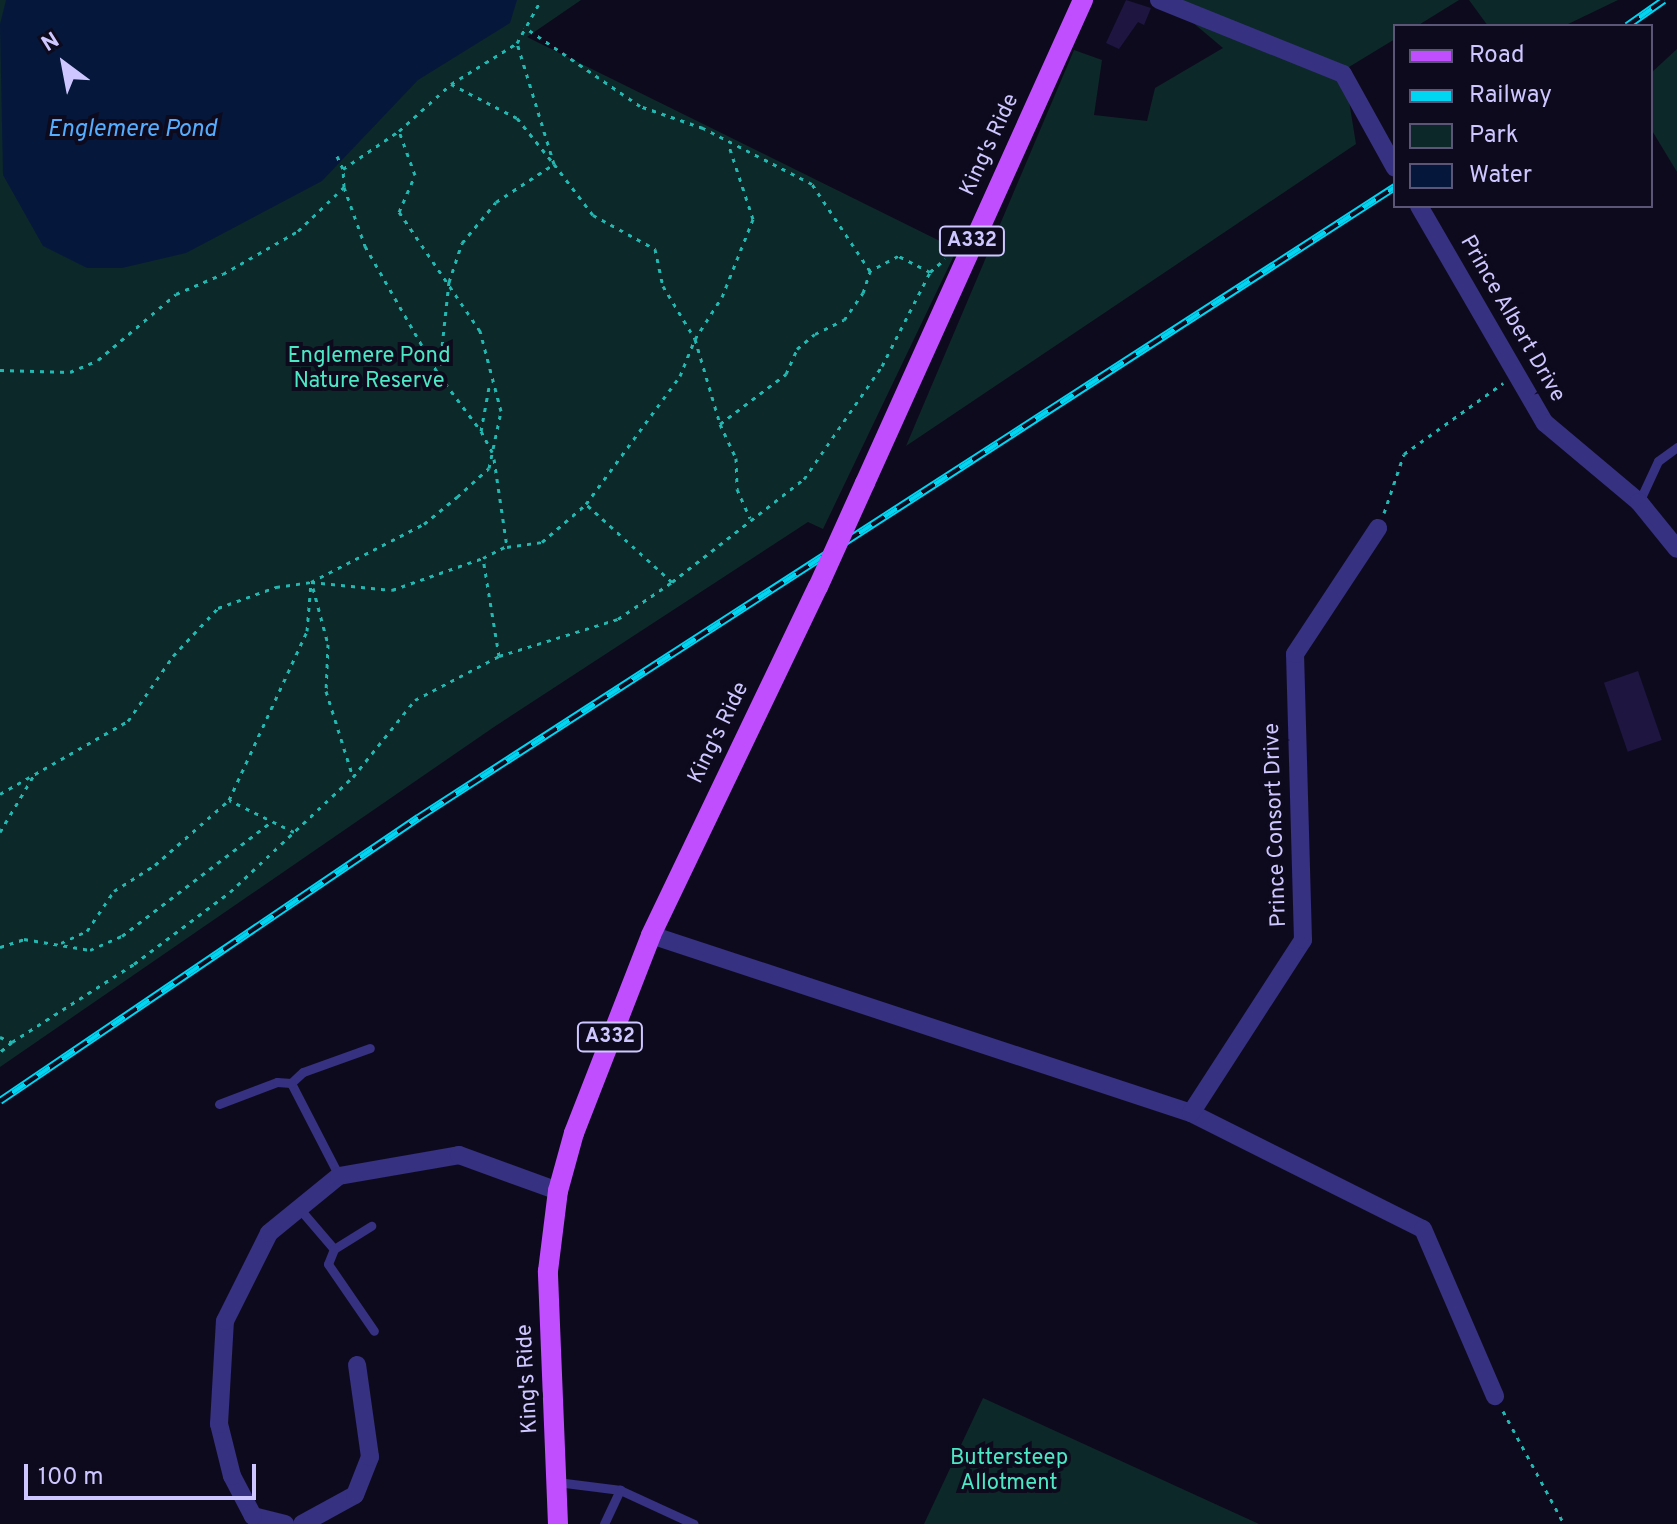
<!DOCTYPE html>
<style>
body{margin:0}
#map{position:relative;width:1677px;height:1524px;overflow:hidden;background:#0e0a1e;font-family:Overpass,sans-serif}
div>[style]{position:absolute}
.green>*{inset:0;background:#0d2828}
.water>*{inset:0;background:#05183c}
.building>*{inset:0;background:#1e1540;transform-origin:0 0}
.path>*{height:3px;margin-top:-1.5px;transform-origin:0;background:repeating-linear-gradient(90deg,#23b7b1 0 4px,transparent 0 10px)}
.service>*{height:9px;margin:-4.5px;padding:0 4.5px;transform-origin:4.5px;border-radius:4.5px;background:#363181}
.minor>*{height:18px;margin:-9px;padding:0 9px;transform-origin:9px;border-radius:9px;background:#363181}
.primary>*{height:20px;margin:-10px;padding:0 10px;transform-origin:10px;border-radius:10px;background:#c04eff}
.rail>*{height:8px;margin-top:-4px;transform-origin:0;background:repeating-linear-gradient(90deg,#0e0a1e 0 15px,#00d5f2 0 30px);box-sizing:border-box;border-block:2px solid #00d5f2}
.primary-bridge>*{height:20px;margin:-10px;padding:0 10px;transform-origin:10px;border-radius:10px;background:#c04eff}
span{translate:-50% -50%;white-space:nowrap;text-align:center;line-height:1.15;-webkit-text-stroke:8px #0e0a1e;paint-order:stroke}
.shield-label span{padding:2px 6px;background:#0e0a1e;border:2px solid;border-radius:6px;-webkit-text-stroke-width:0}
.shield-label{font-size:20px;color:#cec7ff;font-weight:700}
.street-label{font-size:22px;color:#cec7ff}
.park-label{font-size:22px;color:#4ae8c4}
.water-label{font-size:24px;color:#55adff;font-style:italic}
.legend{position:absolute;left:1393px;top:24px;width:260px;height:184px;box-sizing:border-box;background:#0e0a1e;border:2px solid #5b5678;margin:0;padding:10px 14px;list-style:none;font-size:24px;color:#cec7ff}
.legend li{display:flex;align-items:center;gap:16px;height:40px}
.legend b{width:40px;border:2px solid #5b5678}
.north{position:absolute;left:24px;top:24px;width:80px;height:80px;-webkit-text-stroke:6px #0e0a1e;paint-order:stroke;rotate:328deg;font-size:22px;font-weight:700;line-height:32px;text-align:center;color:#cec7ff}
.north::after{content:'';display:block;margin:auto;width:28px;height:36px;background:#cec7ff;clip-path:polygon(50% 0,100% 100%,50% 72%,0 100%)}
.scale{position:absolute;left:24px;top:1464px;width:232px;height:36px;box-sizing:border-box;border:4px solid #cec7ff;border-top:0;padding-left:10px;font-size:24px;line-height:28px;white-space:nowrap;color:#cec7ff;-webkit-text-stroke:6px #0e0a1e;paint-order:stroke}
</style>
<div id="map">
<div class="green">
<i style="clip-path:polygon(0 0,581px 0,527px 37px,948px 245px,959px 245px,823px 529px,808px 522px,494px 727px,0 1067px)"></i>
<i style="clip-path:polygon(1166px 0,1459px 0,1417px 26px,1395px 26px,1395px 39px,1344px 70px,1356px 144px,906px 446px,1074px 50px,1102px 60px,1094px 115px,1147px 121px,1155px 88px,1223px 48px)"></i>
<i style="clip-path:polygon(1469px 0,1618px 0,1564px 26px,1488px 26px)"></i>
<i style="clip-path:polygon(1677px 49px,1677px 172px,1651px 129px,1651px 73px)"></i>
<i style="clip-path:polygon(983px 1398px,1259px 1524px,924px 1524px)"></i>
</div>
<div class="water">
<i style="clip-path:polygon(6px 0,517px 0,510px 23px,418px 80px,322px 181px,186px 253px,122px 268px,87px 268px,43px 246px,3px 175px,0 24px)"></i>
</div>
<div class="building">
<i style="clip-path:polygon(1126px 0,1151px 8px,1144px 25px,1138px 22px,1119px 49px,1106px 43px)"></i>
<i style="left:1638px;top:671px;width:73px;height:36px;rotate:71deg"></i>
</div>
<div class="path">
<i style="left:451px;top:84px;width:74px;rotate:27.3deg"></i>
<i style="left:517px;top:118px;width:59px;rotate:51.2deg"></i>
<i style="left:554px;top:164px;width:127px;rotate:-107deg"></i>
<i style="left:337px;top:156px;width:14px;rotate:65deg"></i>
<i style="left:344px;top:187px;width:63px;rotate:70.4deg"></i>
<i style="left:365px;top:246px;width:149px;rotate:60.2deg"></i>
<i style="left:439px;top:375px;width:94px;rotate:-83.9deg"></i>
<i style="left:449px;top:282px;width:41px;rotate:-71.6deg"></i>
<i style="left:462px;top:243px;width:53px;rotate:-50.3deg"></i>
<i style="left:496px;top:202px;width:69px;rotate:-33.2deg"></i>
<i style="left:554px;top:164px;width:64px;rotate:52.6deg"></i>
<i style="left:593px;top:215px;width:71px;rotate:28.7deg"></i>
<i style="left:655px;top:249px;width:38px;rotate:78deg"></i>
<i style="left:663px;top:286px;width:62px;rotate:58.9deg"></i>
<i style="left:695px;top:339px;width:89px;rotate:73.6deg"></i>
<i style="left:720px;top:424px;width:38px;rotate:65deg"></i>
<i style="left:736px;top:458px;width:31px;rotate:88deg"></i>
<i style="left:737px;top:489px;width:32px;rotate:66deg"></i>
<i style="left:930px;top:272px;width:20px;rotate:-41deg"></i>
<i style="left:0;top:370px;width:70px;rotate:1.6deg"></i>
<i style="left:70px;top:372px;width:30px;rotate:-23deg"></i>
<i style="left:98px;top:360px;width:102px;rotate:-40.2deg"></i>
<i style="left:176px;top:294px;width:51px;rotate:-23.1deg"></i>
<i style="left:223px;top:274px;width:86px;rotate:-29.8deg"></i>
<i style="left:298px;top:231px;width:64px;rotate:-43.7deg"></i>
<i style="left:344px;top:187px;width:18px;rotate:-93deg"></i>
<i style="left:343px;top:169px;width:68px;rotate:-34.2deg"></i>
<i style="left:399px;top:131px;width:70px;rotate:-42.1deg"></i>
<i style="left:451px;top:84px;width:78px;rotate:-31.8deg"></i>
<i style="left:517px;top:43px;width:49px;rotate:-60.8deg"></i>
<i style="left:439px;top:375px;width:70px;rotate:53.1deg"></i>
<i style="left:481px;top:431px;width:50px;rotate:-79.6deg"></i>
<i style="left:720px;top:424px;width:83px;rotate:-37.1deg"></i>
<i style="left:786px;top:374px;width:27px;rotate:-66deg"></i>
<i style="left:797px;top:349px;width:23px;rotate:-40deg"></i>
<i style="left:815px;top:334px;width:32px;rotate:-26deg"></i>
<i style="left:844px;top:320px;width:33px;rotate:-55deg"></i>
<i style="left:863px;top:293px;width:23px;rotate:-72deg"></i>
<i style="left:481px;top:431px;width:24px;rotate:62deg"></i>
<i style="left:494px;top:459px;width:89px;rotate:81.6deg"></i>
<i style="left:507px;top:547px;width:35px;rotate:-8deg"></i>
<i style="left:542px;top:542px;width:57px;rotate:-40.7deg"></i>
<i style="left:1384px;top:513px;width:62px;rotate:-71.3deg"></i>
<i style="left:1404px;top:454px;width:122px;rotate:-35.6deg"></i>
<i style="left:672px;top:582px;width:116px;rotate:-137.8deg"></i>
<i style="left:586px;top:504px;width:159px;rotate:-53.7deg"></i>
<i style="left:680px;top:376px;width:40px;rotate:-68deg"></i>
<i style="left:695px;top:339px;width:50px;rotate:-57.3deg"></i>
<i style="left:722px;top:297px;width:84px;rotate:-68.3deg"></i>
<i style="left:753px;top:219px;width:77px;rotate:-108.2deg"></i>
<i style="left:313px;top:588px;width:58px;rotate:75deg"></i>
<i style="left:328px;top:644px;width:47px;rotate:92.4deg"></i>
<i style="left:326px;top:691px;width:90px;rotate:72.6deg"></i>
<i style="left:499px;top:656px;width:99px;rotate:-99.3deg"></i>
<i style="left:483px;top:558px;width:25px;rotate:-27deg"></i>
<i style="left:0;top:794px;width:147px;rotate:-29.7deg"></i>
<i style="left:128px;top:721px;width:79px;rotate:-55.3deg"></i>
<i style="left:173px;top:656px;width:66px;rotate:-46.8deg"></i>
<i style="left:218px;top:608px;width:62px;rotate:-19.9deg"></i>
<i style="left:276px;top:587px;width:35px;rotate:-8deg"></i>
<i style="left:311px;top:582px;width:81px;rotate:5.6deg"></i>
<i style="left:392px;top:590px;width:96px;rotate:-19.4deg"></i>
<i style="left:0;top:832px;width:66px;rotate:-59.2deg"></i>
<i style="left:294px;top:832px;width:72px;rotate:-153.8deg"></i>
<i style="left:229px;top:800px;width:186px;rotate:-65.2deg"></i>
<i style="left:307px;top:631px;width:49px;rotate:-85.3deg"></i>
<i style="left:311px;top:582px;width:127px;rotate:-27.2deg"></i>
<i style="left:424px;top:524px;width:43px;rotate:-39.3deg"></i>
<i style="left:457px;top:497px;width:43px;rotate:-42.2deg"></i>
<i style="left:489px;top:468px;width:58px;rotate:-78.1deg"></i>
<i style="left:501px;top:411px;width:83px;rotate:-104.7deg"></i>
<i style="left:480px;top:331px;width:144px;rotate:-124.2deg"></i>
<i style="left:399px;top:212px;width:40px;rotate:-66.6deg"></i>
<i style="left:415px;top:175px;width:47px;rotate:-110deg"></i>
<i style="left:61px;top:943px;width:29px;rotate:-25deg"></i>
<i style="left:87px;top:931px;width:48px;rotate:-56deg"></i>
<i style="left:114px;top:891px;width:49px;rotate:-32.4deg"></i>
<i style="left:155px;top:865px;width:98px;rotate:-41.3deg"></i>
<i style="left:0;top:947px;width:25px;rotate:-18deg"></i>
<i style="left:24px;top:939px;width:67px;rotate:9.5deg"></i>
<i style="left:90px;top:950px;width:35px;rotate:-24deg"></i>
<i style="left:122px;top:936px;width:188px;rotate:-37.4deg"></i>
<i style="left:0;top:1037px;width:13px;rotate:23deg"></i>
<i style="left:12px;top:1042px;width:16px;rotate:140deg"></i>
<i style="left:12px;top:1042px;width:145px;rotate:-32.6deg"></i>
<i style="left:134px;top:964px;width:120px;rotate:-36.9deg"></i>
<i style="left:230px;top:892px;width:168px;rotate:-43.1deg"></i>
<i style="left:353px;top:777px;width:99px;rotate:-51.2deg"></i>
<i style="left:415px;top:700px;width:95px;rotate:-27.6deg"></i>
<i style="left:499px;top:656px;width:125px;rotate:-17.3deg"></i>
<i style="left:618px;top:619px;width:65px;rotate:-34.4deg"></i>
<i style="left:672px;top:582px;width:167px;rotate:-38deg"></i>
<i style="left:804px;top:479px;width:137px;rotate:-55.4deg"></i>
<i style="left:882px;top:366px;width:106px;rotate:-62.9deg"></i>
<i style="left:930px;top:272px;width:36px;rotate:-153deg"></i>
<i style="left:898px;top:256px;width:32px;rotate:152deg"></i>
<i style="left:870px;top:271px;width:105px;rotate:-123.7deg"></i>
<i style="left:812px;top:184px;width:123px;rotate:-152.8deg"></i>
<i style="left:703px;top:128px;width:67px;rotate:-160.8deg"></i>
<i style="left:640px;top:106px;width:140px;rotate:-145.7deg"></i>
<i style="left:1503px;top:1411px;width:128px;rotate:61.6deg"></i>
</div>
<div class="service">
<i style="left:1639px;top:502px;width:45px;rotate:-65.1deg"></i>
<i style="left:1658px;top:461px;width:24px;rotate:-36deg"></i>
<i style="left:291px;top:1083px;width:105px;rotate:62.7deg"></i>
<i style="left:291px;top:1083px;width:16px;rotate:-43deg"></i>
<i style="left:303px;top:1072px;width:71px;rotate:-19.7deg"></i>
<i style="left:219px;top:1104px;width:62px;rotate:-20.8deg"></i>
<i style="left:277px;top:1082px;width:14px;rotate:4deg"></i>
<i style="left:298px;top:1207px;width:55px;rotate:49.4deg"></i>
<i style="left:334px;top:1249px;width:44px;rotate:-31.9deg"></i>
<i style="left:334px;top:1249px;width:16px;rotate:112deg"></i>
<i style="left:328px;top:1264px;width:81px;rotate:55.5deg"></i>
<i style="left:557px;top:1482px;width:64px;rotate:7.2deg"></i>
<i style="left:620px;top:1490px;width:81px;rotate:24.7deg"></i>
<i style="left:604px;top:1524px;width:38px;rotate:-65deg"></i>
</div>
<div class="minor">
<i style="left:1159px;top:0;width:198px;rotate:21.9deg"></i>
<i style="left:1343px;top:74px;width:107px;rotate:61deg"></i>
<i style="left:1419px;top:206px;width:251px;rotate:59.9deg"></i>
<i style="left:1545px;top:423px;width:123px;rotate:40deg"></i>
<i style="left:1639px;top:502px;width:60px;rotate:51deg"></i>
<i style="left:651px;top:935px;width:569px;rotate:18.24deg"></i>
<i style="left:1191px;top:1113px;width:259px;rotate:26.6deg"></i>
<i style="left:1423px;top:1229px;width:182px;rotate:66.7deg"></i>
<i style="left:1191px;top:1113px;width:206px;rotate:-57.1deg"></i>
<i style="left:1303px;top:940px;width:286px;rotate:-91.6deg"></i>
<i style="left:1295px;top:654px;width:151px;rotate:-56.6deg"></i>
<i style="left:285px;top:1524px;width:33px;rotate:-166deg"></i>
<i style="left:253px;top:1516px;width:45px;rotate:-117.7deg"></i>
<i style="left:232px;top:1476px;width:54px;rotate:-104deg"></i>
<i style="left:219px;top:1424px;width:103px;rotate:-86.7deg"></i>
<i style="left:225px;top:1321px;width:98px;rotate:-63.4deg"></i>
<i style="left:269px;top:1233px;width:90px;rotate:-39.2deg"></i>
<i style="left:339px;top:1176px;width:122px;rotate:-9.9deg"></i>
<i style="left:459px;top:1155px;width:105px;rotate:20deg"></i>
<i style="left:302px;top:1524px;width:60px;rotate:-28.7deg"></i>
<i style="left:355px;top:1495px;width:41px;rotate:-68.5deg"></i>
<i style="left:370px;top:1457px;width:93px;rotate:-98deg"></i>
</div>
<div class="primary">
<i style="left:865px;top:483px;width:530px;rotate:-65.71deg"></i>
<i style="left:558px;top:1524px;width:253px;rotate:-92.3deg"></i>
<i style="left:548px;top:1271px;width:81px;rotate:-82.9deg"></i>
<i style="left:558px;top:1191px;width:60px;rotate:-74.6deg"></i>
<i style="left:574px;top:1133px;width:212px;rotate:-68.7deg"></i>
<i style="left:651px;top:935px;width:386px;rotate:-64.4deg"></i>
</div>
<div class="rail">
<i style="left:1627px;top:26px;width:45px;rotate:-35.1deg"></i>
<i style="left:0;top:1101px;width:505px;rotate:-34.1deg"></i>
<i style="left:418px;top:818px;width:1163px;rotate:-32.86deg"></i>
</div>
<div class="primary-bridge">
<i style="left:818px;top:587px;width:114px;rotate:-65.7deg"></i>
</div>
<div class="shield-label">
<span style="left:972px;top:241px">A332</span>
<span style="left:610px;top:1037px">A332</span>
</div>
<div class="street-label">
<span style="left:990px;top:145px;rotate:-65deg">King's Ride</span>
<span style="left:1512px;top:319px;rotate:60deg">Prince Albert Drive</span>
<span style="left:719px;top:733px;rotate:-64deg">King's Ride</span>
<span style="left:1276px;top:825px;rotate:-92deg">Prince Consort Drive</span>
<span style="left:528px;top:1379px;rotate:-93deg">King's Ride</span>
</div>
<div class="park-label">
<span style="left:369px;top:369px">Englemere Pond<br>Nature Reserve</span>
<span style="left:1009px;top:1471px">Buttersteep<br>Allotment</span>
</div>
<div class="water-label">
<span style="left:132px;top:131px">Englemere Pond</span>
</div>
<ul class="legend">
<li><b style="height:10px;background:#c04eff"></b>Road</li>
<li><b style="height:10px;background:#00d5f2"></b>Railway</li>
<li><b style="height:22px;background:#0d2828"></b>Park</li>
<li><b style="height:22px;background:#05183c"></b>Water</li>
</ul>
<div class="north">N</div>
<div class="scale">100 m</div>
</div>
